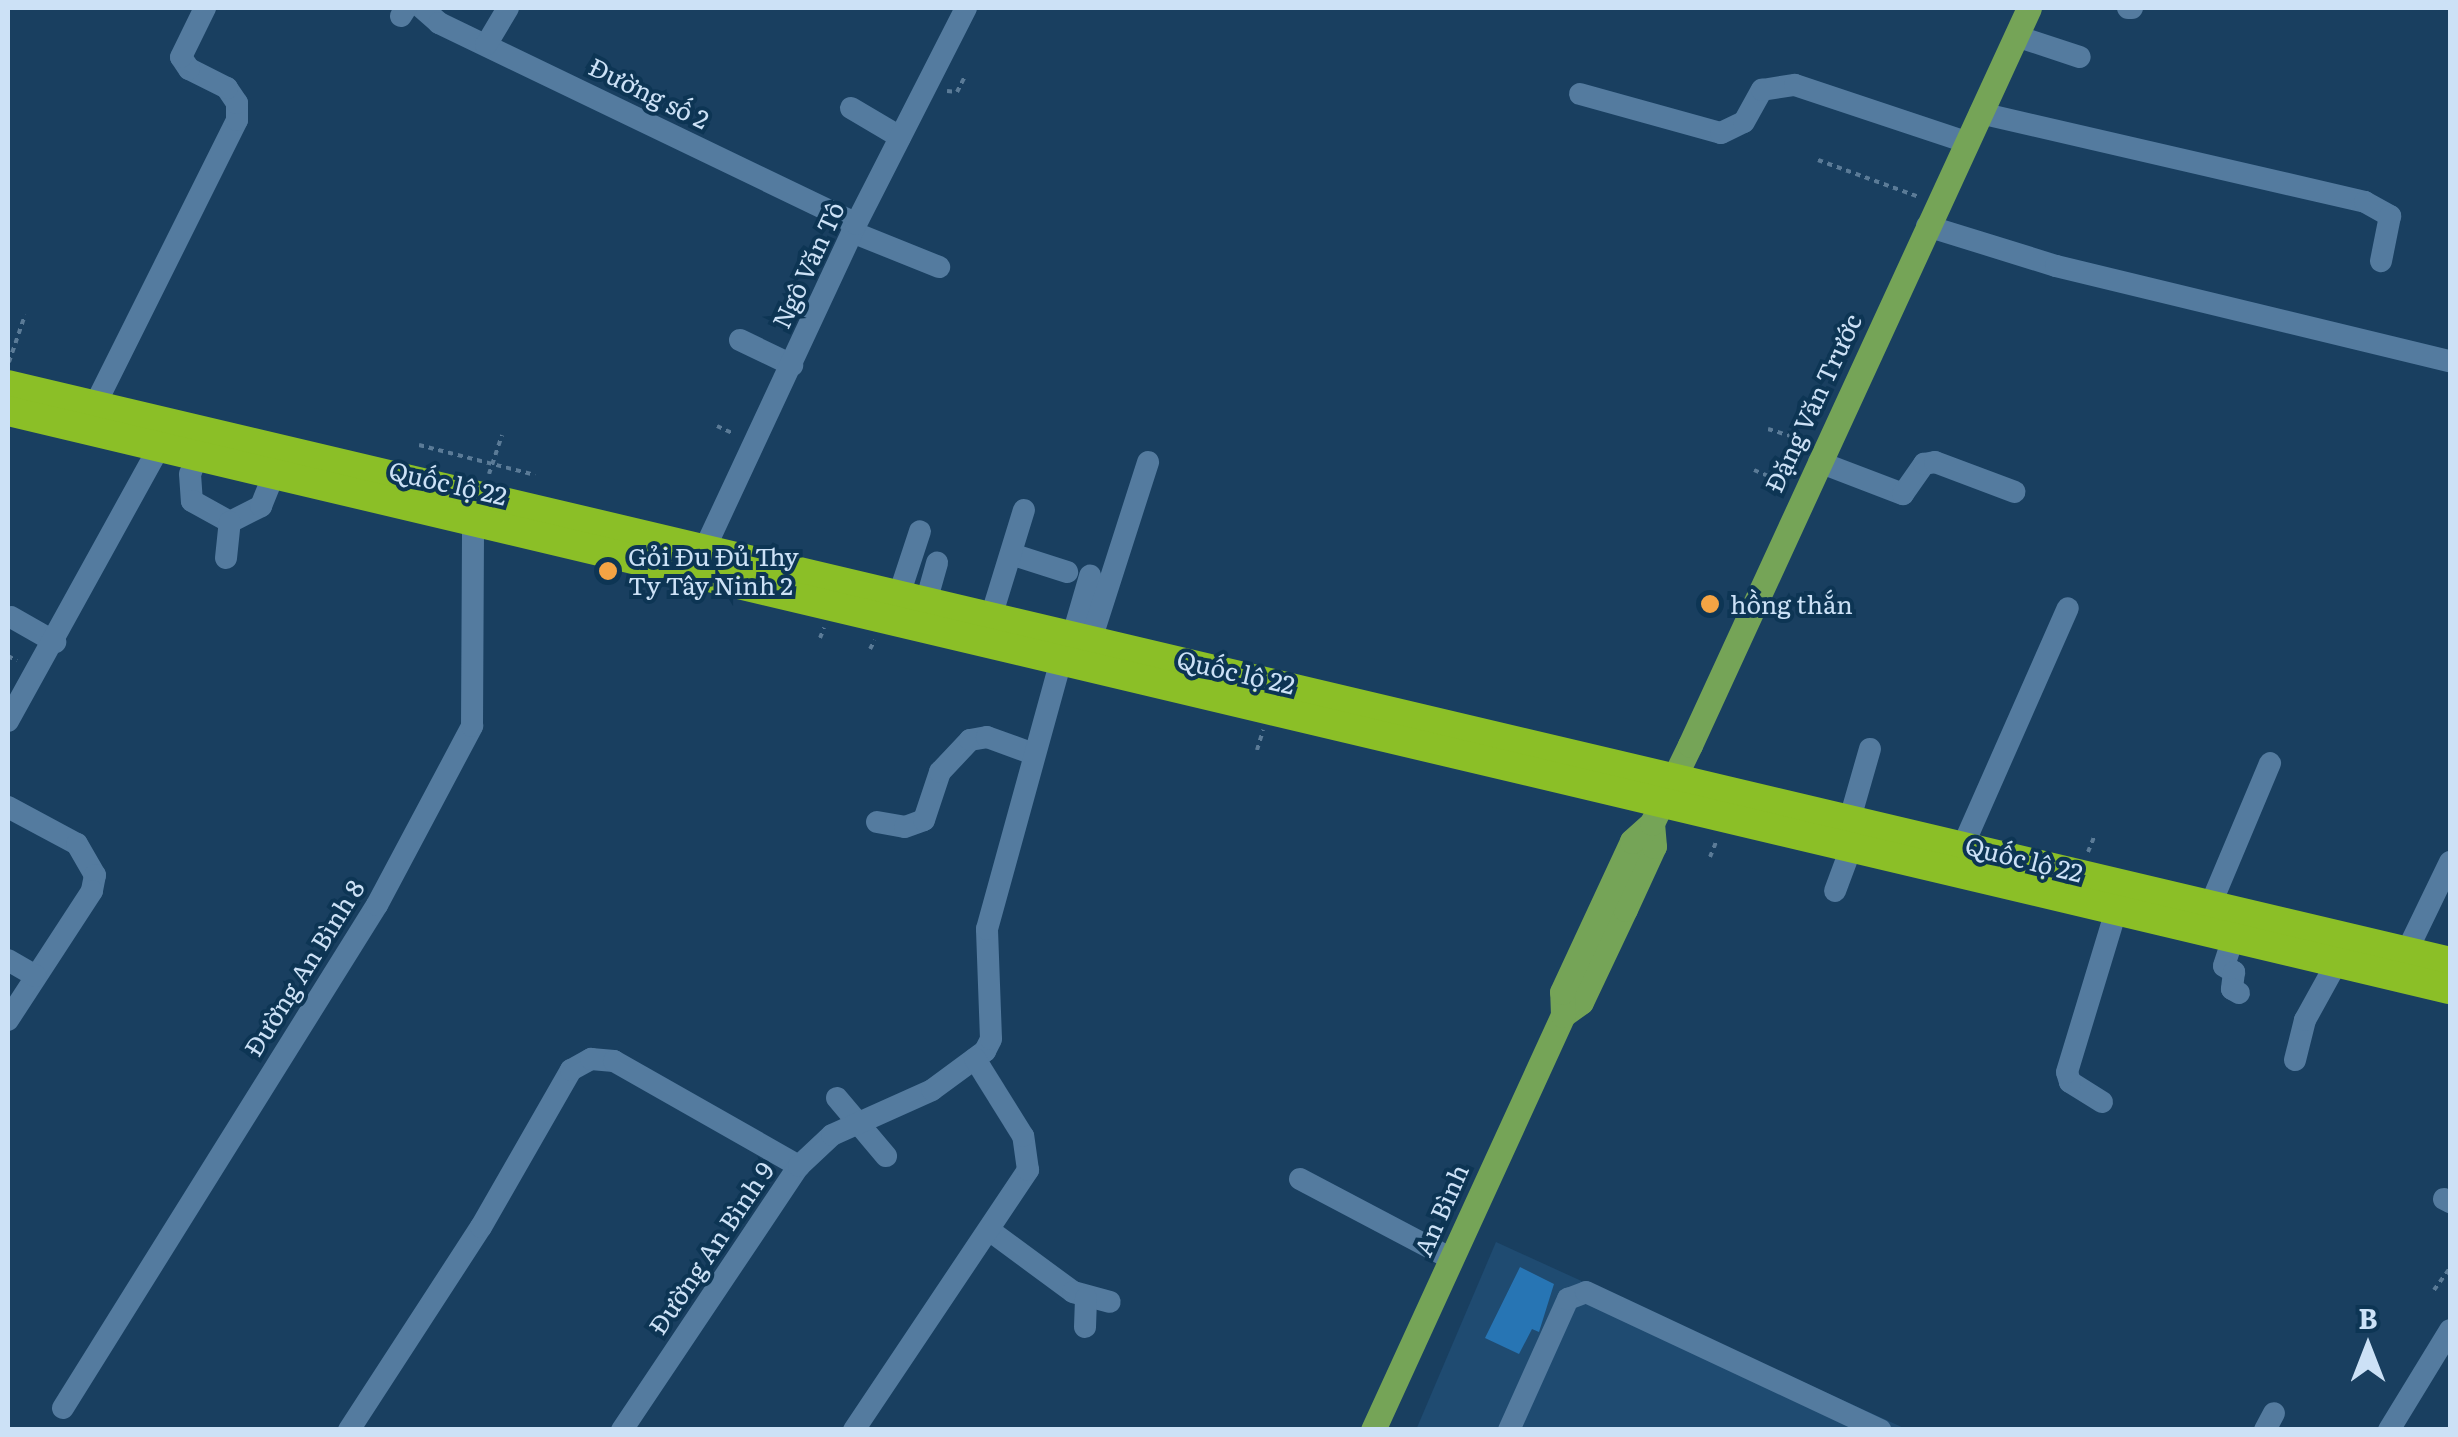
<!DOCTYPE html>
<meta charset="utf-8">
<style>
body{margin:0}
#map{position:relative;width:2458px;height:1437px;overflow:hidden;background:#193f60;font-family:Literata,serif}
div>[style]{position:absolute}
.built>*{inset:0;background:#1f4b71}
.building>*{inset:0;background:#2775b4}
.path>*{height:4px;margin-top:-2px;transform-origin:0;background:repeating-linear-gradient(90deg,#5b7b97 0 5px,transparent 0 10px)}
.minor>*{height:22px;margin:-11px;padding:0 11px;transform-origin:11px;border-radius:11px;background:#547b9f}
.major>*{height:25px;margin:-12.5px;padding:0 12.5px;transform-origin:12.5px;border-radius:12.5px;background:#75a457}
.highway>*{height:30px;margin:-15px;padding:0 15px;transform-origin:15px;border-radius:15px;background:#8bbf27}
.dots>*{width:28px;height:28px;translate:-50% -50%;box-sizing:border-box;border:5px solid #0d3554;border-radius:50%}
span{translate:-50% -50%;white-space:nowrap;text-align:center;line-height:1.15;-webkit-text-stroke:8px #0d3554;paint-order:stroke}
.street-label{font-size:25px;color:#cce1f6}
.poi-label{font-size:25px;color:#cce1f6}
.left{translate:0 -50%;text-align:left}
.frame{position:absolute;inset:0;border:10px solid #cce1f6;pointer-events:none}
.north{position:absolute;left:2318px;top:1297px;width:100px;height:100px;-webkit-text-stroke:8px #0d3554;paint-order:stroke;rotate:0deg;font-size:28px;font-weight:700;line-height:40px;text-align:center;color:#cce1f6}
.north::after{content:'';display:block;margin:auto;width:35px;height:45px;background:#cce1f6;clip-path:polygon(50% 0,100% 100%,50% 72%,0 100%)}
</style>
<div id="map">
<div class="built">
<i style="clip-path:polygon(1496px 1242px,1906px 1429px,1416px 1430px)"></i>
</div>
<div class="building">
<i style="clip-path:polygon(1520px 1267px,1554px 1284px,1539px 1332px,1532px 1329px,1519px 1354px,1485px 1338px)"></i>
</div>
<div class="path">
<i style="left:947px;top:91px;width:10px;rotate:6deg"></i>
<i style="left:957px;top:92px;width:18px;rotate:-63deg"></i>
<i style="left:1818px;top:160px;width:108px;rotate:20.1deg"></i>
<i style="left:9px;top:362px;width:50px;rotate:-71.2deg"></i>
<i style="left:717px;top:426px;width:19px;rotate:25deg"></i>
<i style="left:1768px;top:429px;width:41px;rotate:17.1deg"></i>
<i style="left:419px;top:445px;width:120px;rotate:14.5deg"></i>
<i style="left:1754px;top:470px;width:36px;rotate:23deg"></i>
<i style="left:489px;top:474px;width:41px;rotate:-71.6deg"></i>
<i style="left:820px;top:638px;width:11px;rotate:-68deg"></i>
<i style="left:870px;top:649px;width:10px;rotate:-61deg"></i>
<i style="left:8px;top:656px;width:10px;rotate:29deg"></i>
<i style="left:1257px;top:750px;width:21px;rotate:-73deg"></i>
<i style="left:2088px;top:852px;width:18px;rotate:-68deg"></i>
<i style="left:1710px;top:857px;width:18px;rotate:-68deg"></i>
<i style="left:2434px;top:1290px;width:27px;rotate:-54deg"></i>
</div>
<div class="minor">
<i style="left:422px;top:8px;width:23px;rotate:41deg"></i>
<i style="left:439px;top:23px;width:463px;rotate:25.7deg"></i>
<i style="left:2128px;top:8px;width:4px"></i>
<i style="left:401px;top:16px;width:9px;rotate:-58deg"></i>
<i style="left:2016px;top:36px;width:67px;rotate:18.2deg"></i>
<i style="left:486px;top:45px;width:43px;rotate:-59.3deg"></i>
<i style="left:1580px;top:94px;width:146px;rotate:15.5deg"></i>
<i style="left:1721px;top:133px;width:25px;rotate:-26deg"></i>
<i style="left:1744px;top:122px;width:37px;rotate:-61deg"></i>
<i style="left:1762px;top:90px;width:33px;rotate:-9deg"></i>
<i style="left:1795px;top:85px;width:180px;rotate:18.4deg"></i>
<i style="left:851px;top:108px;width:57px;rotate:30.6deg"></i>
<i style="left:1980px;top:113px;width:395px;rotate:13deg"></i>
<i style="left:2365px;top:202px;width:29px;rotate:29deg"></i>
<i style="left:2390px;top:216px;width:46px;rotate:101.3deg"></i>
<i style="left:1927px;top:226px;width:135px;rotate:17.2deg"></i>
<i style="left:2056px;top:266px;width:405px;rotate:13.6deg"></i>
<i style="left:852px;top:232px;width:94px;rotate:21.9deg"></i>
<i style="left:740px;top:340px;width:58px;rotate:25.7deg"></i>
<i style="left:95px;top:405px;width:318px;rotate:-63.5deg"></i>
<i style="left:237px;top:120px;width:17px;rotate:-90deg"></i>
<i style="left:237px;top:103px;width:18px;rotate:-124deg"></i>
<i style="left:227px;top:88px;width:42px;rotate:-153.4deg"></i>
<i style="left:189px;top:69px;width:14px;rotate:-124deg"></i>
<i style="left:181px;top:57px;width:55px;rotate:-63.9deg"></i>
<i style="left:197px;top:457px;width:18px;rotate:112deg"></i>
<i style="left:190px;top:474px;width:27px;rotate:86deg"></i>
<i style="left:192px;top:501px;width:43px;rotate:28.9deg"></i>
<i style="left:230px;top:522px;width:35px;rotate:-27deg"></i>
<i style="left:261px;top:506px;width:35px;rotate:-68deg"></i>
<i style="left:1819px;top:462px;width:90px;rotate:20.9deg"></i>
<i style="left:1903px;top:494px;width:37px;rotate:-55deg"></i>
<i style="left:1924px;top:464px;width:11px;rotate:-10deg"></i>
<i style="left:1935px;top:462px;width:85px;rotate:20.6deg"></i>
<i style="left:705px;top:548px;width:357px;rotate:-65deg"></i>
<i style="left:856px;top:224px;width:242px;rotate:-63deg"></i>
<i style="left:1011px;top:554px;width:59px;rotate:17.8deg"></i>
<i style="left:226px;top:558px;width:36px;rotate:-84deg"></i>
<i style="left:899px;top:595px;width:67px;rotate:-71.8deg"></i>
<i style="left:926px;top:602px;width:41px;rotate:-74.2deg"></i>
<i style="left:11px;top:617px;width:51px;rotate:29.6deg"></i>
<i style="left:991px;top:617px;width:112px;rotate:-72.9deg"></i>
<i style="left:1072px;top:638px;width:65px;rotate:-73.8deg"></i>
<i style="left:1090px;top:643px;width:190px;rotate:-72.2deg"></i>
<i style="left:8px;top:721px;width:312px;rotate:-61.1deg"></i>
<i style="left:8px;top:807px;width:78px;rotate:28.2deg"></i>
<i style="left:77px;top:844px;width:36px;rotate:60deg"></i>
<i style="left:95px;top:875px;width:16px;rotate:101deg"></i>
<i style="left:92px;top:891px;width:154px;rotate:123.1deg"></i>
<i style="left:877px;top:822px;width:28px;rotate:10deg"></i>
<i style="left:905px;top:827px;width:20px;rotate:-20deg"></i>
<i style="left:924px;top:820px;width:51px;rotate:-71.6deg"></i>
<i style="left:940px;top:772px;width:44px;rotate:-46.8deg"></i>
<i style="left:970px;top:740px;width:17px;rotate:-10deg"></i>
<i style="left:987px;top:737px;width:50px;rotate:19.9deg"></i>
<i style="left:1849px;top:822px;width:76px;rotate:-74deg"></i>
<i style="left:1962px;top:848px;width:262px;rotate:-66.2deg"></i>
<i style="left:1835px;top:891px;width:46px;rotate:-69.6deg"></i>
<i style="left:2210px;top:906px;width:155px;rotate:-67.2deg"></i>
<i style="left:2233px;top:938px;width:29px;rotate:108deg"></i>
<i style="left:2224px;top:966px;width:12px;rotate:31deg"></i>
<i style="left:2234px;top:972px;width:17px;rotate:97deg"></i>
<i style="left:2232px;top:989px;width:8px;rotate:30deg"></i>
<i style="left:2407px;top:951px;width:99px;rotate:-64.2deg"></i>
<i style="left:8px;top:960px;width:32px;rotate:30deg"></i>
<i style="left:2295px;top:1060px;width:41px;rotate:-76deg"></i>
<i style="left:2305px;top:1020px;width:66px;rotate:-61.1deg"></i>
<i style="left:837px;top:1098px;width:76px;rotate:49.8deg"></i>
<i style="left:2102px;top:1102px;width:38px;rotate:-148deg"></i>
<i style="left:2070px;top:1082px;width:10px;rotate:-107deg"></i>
<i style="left:2067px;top:1072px;width:168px;rotate:-73.1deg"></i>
<i style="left:1300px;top:1179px;width:172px;rotate:27.8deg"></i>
<i style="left:2444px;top:1199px;width:7px;rotate:27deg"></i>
<i style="left:989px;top:1230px;width:104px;rotate:36.4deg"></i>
<i style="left:1073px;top:1292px;width:38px;rotate:15deg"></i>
<i style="left:1085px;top:1327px;width:29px;rotate:-88deg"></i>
<i style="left:63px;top:1408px;width:593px;rotate:-58.03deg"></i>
<i style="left:377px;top:905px;width:203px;rotate:-62deg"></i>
<i style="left:472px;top:726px;width:206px;rotate:-89.7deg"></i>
<i style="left:349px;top:1430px;width:242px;rotate:-57deg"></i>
<i style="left:481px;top:1227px;width:181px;rotate:-60.2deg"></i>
<i style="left:571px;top:1070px;width:23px;rotate:-29deg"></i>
<i style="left:591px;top:1059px;width:23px;rotate:5deg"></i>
<i style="left:614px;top:1061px;width:213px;rotate:29.6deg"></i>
<i style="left:622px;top:1430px;width:318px;rotate:-56.2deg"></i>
<i style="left:799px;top:1166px;width:45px;rotate:-43.2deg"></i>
<i style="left:832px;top:1135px;width:110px;rotate:-24.2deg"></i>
<i style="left:932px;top:1090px;width:66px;rotate:-36.3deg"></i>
<i style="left:985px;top:1051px;width:13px;rotate:-63deg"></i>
<i style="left:991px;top:1039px;width:110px;rotate:-92.1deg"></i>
<i style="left:987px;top:929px;width:278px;rotate:-74.6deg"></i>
<i style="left:854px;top:1430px;width:313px;rotate:-56.2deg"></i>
<i style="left:1028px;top:1170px;width:34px;rotate:-98deg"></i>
<i style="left:1023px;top:1136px;width:91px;rotate:-121.9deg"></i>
<i style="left:1509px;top:1430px;width:144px;rotate:-65.8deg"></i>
<i style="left:1568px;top:1299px;width:19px;rotate:-21deg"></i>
<i style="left:1586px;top:1292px;width:325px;rotate:25.1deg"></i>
<i style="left:2265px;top:1430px;width:19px;rotate:-62deg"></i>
<i style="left:2389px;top:1430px;width:117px;rotate:-58.6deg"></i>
</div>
<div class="major">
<i style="left:1563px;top:1015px;width:22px;rotate:-36deg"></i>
<i style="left:1581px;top:1002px;width:103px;rotate:-64.7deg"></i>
<i style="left:1625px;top:909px;width:69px;rotate:-65.3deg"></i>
<i style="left:1654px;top:846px;width:23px;rotate:-95deg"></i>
<i style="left:1373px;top:1430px;width:456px;rotate:-65.4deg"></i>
<i style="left:1563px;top:1015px;width:23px;rotate:-92deg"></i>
<i style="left:1562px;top:992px;width:166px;rotate:-65.1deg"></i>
<i style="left:1632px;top:841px;width:27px;rotate:-42deg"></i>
<i style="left:1652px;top:823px;width:87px;rotate:-64deg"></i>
<i style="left:1690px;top:745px;width:811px;rotate:-65.3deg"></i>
</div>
<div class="highway">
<i style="left:8px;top:385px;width:2509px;rotate:13.29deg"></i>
<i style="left:8px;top:411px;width:2509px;rotate:13.32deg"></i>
</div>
<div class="dots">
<i style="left:608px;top:571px;background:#f4a444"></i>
<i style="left:1710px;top:604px;background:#f4a444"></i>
</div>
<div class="street-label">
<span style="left:649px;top:93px;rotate:26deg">Đường số 2</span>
<span style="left:808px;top:265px;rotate:-65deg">Ngô Văn Tô</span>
<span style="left:1813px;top:403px;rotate:-65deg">Đặng Văn Trước</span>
<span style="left:448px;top:483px;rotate:13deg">Quốc lộ 22</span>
<span style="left:1236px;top:672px;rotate:13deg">Quốc lộ 22</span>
<span style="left:2024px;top:859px;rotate:14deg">Quốc lộ 22</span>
<span style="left:304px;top:968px;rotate:-58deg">Đường An Bình 8</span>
<span style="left:1441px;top:1210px;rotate:-66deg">An Bình</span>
<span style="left:711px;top:1248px;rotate:-56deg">Đường An Bình 9</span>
</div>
<div class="poi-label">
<span class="left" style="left:628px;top:571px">Gỏi Đu Đủ Thy<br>Ty Tây Ninh 2</span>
<span class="left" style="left:1730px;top:604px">hồng thắn</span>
</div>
<div class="frame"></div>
<div class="north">B</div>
</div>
